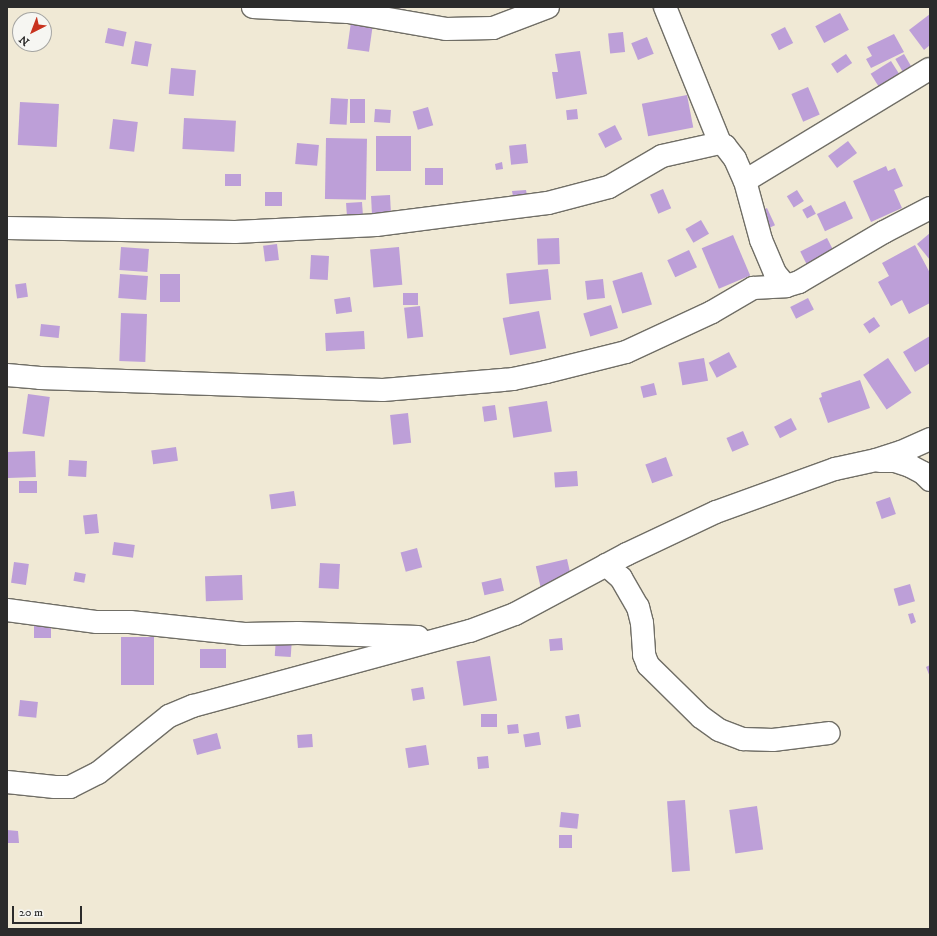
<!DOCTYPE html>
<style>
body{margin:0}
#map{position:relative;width:937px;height:936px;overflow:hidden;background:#f0e9d5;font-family:"IM FELL DW Pica",serif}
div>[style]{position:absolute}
.building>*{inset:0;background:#bd9fd8;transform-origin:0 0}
.roads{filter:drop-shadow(1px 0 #706e66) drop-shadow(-1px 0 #706e66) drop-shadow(0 1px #706e66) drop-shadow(0 -1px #706e66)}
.minor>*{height:22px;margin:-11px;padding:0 11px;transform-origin:11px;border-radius:11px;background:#fff}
span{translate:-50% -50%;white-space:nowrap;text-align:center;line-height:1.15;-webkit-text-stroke:3px #f6f6f2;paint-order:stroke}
.frame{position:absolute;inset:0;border:8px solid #2b2b2b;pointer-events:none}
.north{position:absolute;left:12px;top:12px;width:40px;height:40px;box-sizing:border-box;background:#f6f6f2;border:1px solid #a5a5a2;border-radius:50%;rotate:222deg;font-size:11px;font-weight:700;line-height:16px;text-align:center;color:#2b2b2b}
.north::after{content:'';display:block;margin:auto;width:14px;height:18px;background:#c8321e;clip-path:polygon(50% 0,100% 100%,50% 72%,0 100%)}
.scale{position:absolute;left:12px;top:906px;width:70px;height:18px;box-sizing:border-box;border:2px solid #2b2b2b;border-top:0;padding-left:5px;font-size:12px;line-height:14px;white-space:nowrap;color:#2b2b2b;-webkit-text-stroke:3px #f6f6f2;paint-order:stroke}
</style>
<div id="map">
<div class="building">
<i style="clip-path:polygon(390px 7px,405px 7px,405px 8px,390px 9px)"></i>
<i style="left:840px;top:13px;width:19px;height:28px;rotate:62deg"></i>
<i style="clip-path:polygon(930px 14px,930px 45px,924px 50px,909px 30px)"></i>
<i style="left:351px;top:22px;width:22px;height:27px;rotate:8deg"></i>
<i style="left:785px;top:27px;width:18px;height:16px;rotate:63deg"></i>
<i style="left:108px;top:28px;width:19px;height:15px;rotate:12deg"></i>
<i style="left:623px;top:32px;width:20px;height:15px;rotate:84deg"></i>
<i style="clip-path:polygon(894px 34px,904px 52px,871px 68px,866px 59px,872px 56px,867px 47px)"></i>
<i style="left:647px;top:37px;width:18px;height:17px;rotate:68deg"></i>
<i style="left:135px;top:41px;width:17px;height:23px;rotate:10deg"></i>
<i style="clip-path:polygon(580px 51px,587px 94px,556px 99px,552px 72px,558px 72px,555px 54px)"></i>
<i style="left:846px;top:54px;width:11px;height:18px;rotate:56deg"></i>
<i style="left:904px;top:54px;width:16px;height:10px;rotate:60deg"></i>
<i style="left:891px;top:61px;width:19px;height:24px;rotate:58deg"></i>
<i style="left:171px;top:68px;width:25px;height:26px;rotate:5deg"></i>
<i style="left:808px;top:87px;width:30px;height:18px;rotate:67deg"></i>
<i style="left:687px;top:95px;width:33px;height:46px;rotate:79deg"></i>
<i style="left:331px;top:98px;width:17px;height:26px;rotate:3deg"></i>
<i style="left:350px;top:99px;width:15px;height:24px"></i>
<i style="left:20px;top:102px;width:39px;height:43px;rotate:3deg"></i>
<i style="left:428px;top:107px;width:19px;height:16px;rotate:74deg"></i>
<i style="left:375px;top:109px;width:16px;height:13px;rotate:4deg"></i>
<i style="left:577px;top:109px;width:10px;height:11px;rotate:84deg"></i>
<i style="left:184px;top:118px;width:52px;height:31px;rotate:3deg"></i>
<i style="left:113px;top:119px;width:25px;height:30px;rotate:7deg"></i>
<i style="left:615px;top:125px;width:16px;height:19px;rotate:63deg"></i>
<i style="left:376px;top:136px;width:35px;height:35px"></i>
<i style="left:326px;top:138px;width:41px;height:61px;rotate:1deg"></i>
<i style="left:848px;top:141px;width:15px;height:25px;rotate:53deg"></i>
<i style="left:297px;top:143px;width:22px;height:21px;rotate:5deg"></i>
<i style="left:526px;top:144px;width:19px;height:17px;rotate:84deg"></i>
<i style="clip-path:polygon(502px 162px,503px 169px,496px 170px,495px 164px)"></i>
<i style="clip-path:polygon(886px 166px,888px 171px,895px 168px,903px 186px,894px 190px,902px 208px,871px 222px,853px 181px)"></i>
<i style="left:425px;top:168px;width:18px;height:17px"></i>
<i style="left:225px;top:174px;width:16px;height:12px"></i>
<i style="left:663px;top:189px;width:21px;height:14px;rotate:67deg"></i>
<i style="clip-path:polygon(526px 190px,528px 201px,514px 202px,512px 191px)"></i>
<i style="left:797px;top:190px;width:13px;height:12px;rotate:58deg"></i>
<i style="left:265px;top:192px;width:17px;height:14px"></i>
<i style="left:390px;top:195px;width:19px;height:19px;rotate:87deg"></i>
<i style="left:845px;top:201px;width:19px;height:31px;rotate:65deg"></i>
<i style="left:362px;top:202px;width:15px;height:16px;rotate:86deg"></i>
<i style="left:811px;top:205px;width:10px;height:10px;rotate:61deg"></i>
<i style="left:767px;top:208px;width:19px;height:11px;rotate:65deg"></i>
<i style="left:701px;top:220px;width:16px;height:18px;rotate:60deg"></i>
<i style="clip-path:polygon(930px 233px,930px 260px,917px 244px)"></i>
<i style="left:733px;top:235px;width:44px;height:34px;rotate:67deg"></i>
<i style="left:559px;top:238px;width:26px;height:22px;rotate:88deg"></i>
<i style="left:827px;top:238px;width:20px;height:30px;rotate:63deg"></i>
<i style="left:277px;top:244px;width:16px;height:14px;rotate:83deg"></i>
<i style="clip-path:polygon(915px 245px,930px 273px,930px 303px,909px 314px,902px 300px,891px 306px,878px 282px,889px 276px,882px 263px)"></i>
<i style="left:121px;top:247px;width:28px;height:23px;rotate:4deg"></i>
<i style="left:399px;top:247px;width:38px;height:29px;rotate:85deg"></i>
<i style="left:689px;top:250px;width:19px;height:24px;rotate:65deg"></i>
<i style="left:311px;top:255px;width:18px;height:24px;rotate:3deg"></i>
<i style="left:548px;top:269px;width:31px;height:42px;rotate:84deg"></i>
<i style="left:642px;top:272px;width:34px;height:31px;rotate:73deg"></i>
<i style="left:120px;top:274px;width:28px;height:24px;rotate:4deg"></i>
<i style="left:160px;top:274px;width:20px;height:28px"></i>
<i style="left:603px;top:279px;width:19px;height:18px;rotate:84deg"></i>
<i style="left:26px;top:283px;width:14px;height:11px;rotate:82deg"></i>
<i style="left:403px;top:293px;width:15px;height:12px"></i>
<i style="left:350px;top:297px;width:15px;height:16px;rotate:82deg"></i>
<i style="left:808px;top:298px;width:13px;height:20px;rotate:63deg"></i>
<i style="left:611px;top:305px;width:24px;height:29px;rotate:73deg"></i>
<i style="left:420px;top:306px;width:31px;height:16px;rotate:84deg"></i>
<i style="left:539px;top:311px;width:38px;height:37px;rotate:79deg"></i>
<i style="left:121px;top:313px;width:26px;height:48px;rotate:2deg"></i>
<i style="left:874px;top:317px;width:11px;height:13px;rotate:56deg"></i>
<i style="left:41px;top:324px;width:19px;height:12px;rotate:6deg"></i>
<i style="left:364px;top:331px;width:18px;height:39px;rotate:87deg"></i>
<i style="clip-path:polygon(930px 336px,930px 363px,915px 372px,903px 352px)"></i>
<i style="left:729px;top:352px;width:17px;height:23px;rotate:62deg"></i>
<i style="left:704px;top:358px;width:23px;height:26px;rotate:80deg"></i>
<i style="left:888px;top:358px;width:42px;height:30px;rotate:56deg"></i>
<i style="clip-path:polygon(860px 380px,870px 408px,828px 423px,819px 398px,822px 397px,821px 393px)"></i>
<i style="left:654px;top:383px;width:12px;height:14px;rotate:76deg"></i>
<i style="left:28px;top:394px;width:22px;height:40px;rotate:8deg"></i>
<i style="left:547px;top:401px;width:31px;height:39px;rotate:81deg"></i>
<i style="left:495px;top:405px;width:15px;height:13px;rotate:82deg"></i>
<i style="left:408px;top:413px;width:30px;height:18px;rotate:84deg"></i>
<i style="left:791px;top:418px;width:13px;height:19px;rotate:63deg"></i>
<i style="left:743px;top:431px;width:15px;height:18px;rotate:67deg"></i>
<i style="left:176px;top:447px;width:14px;height:25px;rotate:82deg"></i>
<i style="left:35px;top:451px;width:26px;height:28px;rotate:88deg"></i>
<i style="left:666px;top:457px;width:20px;height:22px;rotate:70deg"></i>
<i style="left:69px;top:460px;width:18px;height:16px;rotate:3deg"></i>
<i style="left:577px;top:471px;width:15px;height:23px;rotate:86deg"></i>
<i style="left:19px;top:481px;width:18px;height:12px"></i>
<i style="left:294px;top:491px;width:15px;height:25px;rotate:82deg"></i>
<i style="left:890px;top:497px;width:18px;height:15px;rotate:71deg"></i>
<i style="left:97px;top:514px;width:19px;height:14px;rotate:84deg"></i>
<i style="left:114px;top:542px;width:21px;height:13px;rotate:8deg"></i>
<i style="left:417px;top:548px;width:20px;height:17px;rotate:75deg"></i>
<i style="left:567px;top:559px;width:22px;height:32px;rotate:77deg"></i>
<i style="left:14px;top:562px;width:15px;height:21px;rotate:8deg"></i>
<i style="left:320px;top:563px;width:20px;height:25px;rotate:3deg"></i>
<i style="left:75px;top:572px;width:11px;height:9px;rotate:10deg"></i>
<i style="left:242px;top:575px;width:25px;height:37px;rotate:88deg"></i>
<i style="left:501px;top:578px;width:13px;height:20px;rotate:77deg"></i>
<i style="left:910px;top:584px;width:18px;height:17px;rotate:74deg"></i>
<i style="clip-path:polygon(913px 613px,916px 622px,911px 624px,908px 614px)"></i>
<i style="left:34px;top:621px;width:17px;height:17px"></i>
<i style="left:121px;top:637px;width:33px;height:48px"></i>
<i style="left:276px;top:638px;width:16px;height:18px;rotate:4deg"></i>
<i style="left:562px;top:638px;width:12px;height:13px;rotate:85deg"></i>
<i style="left:200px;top:649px;width:26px;height:19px"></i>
<i style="left:490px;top:656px;width:45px;height:34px;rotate:81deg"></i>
<i style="clip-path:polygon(930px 665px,930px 677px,926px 667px)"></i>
<i style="left:423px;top:687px;width:12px;height:12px;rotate:81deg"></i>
<i style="left:20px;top:700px;width:18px;height:16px;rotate:6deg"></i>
<i style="left:481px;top:714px;width:16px;height:13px"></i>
<i style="left:579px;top:714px;width:13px;height:14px;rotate:81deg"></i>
<i style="left:518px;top:724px;width:9px;height:11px;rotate:84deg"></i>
<i style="left:539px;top:732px;width:13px;height:16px;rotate:81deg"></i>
<i style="left:217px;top:733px;width:16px;height:25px;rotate:75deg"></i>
<i style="left:312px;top:734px;width:13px;height:15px;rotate:86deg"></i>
<i style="left:426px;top:745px;width:20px;height:21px;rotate:81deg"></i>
<i style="left:488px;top:756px;width:12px;height:11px;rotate:85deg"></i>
<i style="left:685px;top:800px;width:71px;height:18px;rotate:86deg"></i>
<i style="left:757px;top:806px;width:44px;height:28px;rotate:82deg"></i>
<i style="left:561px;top:812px;width:18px;height:15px;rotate:6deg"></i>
<i style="clip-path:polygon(7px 830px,18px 831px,19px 843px,7px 843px)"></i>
<i style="left:559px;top:835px;width:13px;height:13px"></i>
</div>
<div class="roads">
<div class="minor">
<i style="left:253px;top:7px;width:95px;rotate:3deg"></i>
<i style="left:348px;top:12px;width:99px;rotate:9.8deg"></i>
<i style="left:446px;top:29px;width:47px;rotate:-1.2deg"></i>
<i style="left:493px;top:28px;width:59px;rotate:-20.9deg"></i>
<i style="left:665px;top:7px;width:147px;rotate:68deg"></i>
<i style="left:745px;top:181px;width:215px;rotate:-31.3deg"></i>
<i style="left:7px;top:228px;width:228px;rotate:1deg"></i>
<i style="left:235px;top:232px;width:141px;rotate:-2.8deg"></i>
<i style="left:376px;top:225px;width:173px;rotate:-7.3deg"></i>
<i style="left:548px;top:203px;width:63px;rotate:-14.7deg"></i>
<i style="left:609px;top:187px;width:61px;rotate:-30.3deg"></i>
<i style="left:662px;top:156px;width:59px;rotate:-12.6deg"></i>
<i style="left:720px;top:143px;width:6px;rotate:31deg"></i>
<i style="left:725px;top:146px;width:16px;rotate:52deg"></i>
<i style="left:735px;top:159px;width:24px;rotate:66deg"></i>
<i style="left:745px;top:181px;width:61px;rotate:74.8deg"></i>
<i style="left:761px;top:240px;width:36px;rotate:67deg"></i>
<i style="left:775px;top:273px;width:17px;rotate:50deg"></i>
<i style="left:786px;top:286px;width:14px;rotate:-17deg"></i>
<i style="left:799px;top:282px;width:99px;rotate:-30.5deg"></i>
<i style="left:884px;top:232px;width:52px;rotate:-27.6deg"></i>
<i style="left:7px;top:375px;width:33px;rotate:5deg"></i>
<i style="left:40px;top:378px;width:343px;rotate:2deg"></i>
<i style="left:383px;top:390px;width:130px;rotate:-4.8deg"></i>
<i style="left:513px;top:379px;width:34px;rotate:-12deg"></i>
<i style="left:546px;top:372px;width:82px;rotate:-14deg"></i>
<i style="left:626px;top:352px;width:95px;rotate:-24.9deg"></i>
<i style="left:712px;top:312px;width:48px;rotate:-30.3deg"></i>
<i style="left:753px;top:288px;width:33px;rotate:-3deg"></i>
<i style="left:880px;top:461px;width:15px"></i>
<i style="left:895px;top:461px;width:16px;rotate:18deg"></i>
<i style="left:910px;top:466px;width:15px;rotate:28deg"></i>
<i style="left:923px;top:473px;width:10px;rotate:45deg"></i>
<i style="left:606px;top:565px;width:20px;rotate:41deg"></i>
<i style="left:621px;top:578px;width:34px;rotate:60deg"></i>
<i style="left:638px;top:607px;width:16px;rotate:76deg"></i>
<i style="left:642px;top:623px;width:32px;rotate:86deg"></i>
<i style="left:644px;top:655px;width:11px;rotate:68deg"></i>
<i style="left:648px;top:665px;width:74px;rotate:44.5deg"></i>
<i style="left:701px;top:717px;width:22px;rotate:36deg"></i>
<i style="left:719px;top:730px;width:26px;rotate:21deg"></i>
<i style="left:743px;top:739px;width:30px;rotate:2deg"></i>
<i style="left:773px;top:740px;width:56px;rotate:-7.1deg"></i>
<i style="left:7px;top:610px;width:91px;rotate:7.6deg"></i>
<i style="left:97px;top:622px;width:33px"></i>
<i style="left:130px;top:622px;width:115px;rotate:6deg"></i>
<i style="left:244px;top:634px;width:54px;rotate:-1.1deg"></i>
<i style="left:298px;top:633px;width:120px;rotate:1.9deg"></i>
<i style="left:7px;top:782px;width:48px;rotate:5.9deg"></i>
<i style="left:55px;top:787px;width:15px"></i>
<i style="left:70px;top:787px;width:31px;rotate:-27deg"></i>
<i style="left:98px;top:773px;width:91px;rotate:-38.8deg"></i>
<i style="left:169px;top:716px;width:26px;rotate:-23deg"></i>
<i style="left:193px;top:706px;width:287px;rotate:-15.2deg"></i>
<i style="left:470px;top:631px;width:48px;rotate:-20.7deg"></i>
<i style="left:515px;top:614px;width:127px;rotate:-28.2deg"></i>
<i style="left:627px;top:554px;width:98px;rotate:-25.3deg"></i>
<i style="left:716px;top:512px;width:127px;rotate:-19.9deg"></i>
<i style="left:835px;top:469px;width:42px;rotate:-12.4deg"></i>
<i style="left:876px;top:460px;width:26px;rotate:-18deg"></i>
<i style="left:901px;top:452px;width:32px;rotate:-24deg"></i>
</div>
</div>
<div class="frame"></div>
<div class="north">N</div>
<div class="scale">20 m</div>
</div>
